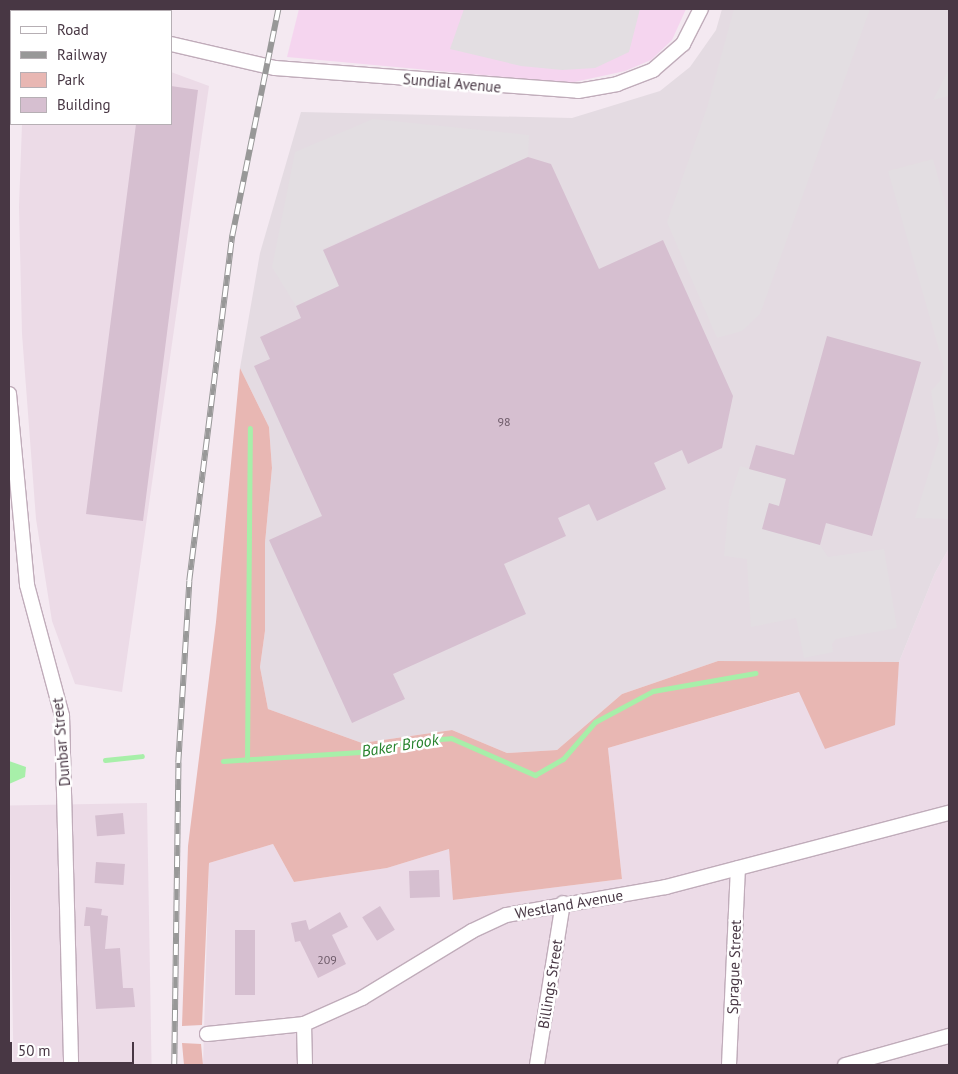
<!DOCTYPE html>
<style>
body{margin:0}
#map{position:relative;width:958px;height:1074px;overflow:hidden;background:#f4e9f1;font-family:"PT Sans",sans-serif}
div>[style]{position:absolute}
.residential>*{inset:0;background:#ecdbe7;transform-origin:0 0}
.commercial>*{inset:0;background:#f5d5ef}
.industrial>*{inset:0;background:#e4dbe2}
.green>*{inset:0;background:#e8b7b3}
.parking>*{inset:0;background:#e3dee2}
.water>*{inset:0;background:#a7efa9}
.stream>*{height:5px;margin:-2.5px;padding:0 2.5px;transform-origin:2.5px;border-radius:2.5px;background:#a7efa9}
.building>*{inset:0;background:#d6bfd0;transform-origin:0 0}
.roads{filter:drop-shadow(1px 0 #c0acba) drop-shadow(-1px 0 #c0acba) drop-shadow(0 1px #c0acba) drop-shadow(0 -1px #c0acba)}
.minor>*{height:14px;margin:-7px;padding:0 7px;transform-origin:7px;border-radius:7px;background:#fff}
.rail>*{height:5.5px;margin-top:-2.75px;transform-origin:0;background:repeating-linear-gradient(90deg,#fff 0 11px,#989898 0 22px);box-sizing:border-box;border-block:1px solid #989898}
span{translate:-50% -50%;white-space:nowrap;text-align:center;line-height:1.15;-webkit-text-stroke:5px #fff;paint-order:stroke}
.number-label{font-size:12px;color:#6c5967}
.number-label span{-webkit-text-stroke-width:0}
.street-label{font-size:15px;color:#483744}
.water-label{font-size:16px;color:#27822c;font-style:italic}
.frame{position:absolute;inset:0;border:10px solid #483744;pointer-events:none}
.legend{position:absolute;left:10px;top:10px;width:162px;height:115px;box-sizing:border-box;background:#fff;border:1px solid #b6afb4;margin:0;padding:6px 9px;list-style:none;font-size:15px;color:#483744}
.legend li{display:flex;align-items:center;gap:10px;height:25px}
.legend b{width:25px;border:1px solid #b6afb4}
.scale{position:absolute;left:10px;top:1042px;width:124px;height:22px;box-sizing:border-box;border:2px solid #483744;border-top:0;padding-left:6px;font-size:15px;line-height:18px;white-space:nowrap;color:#483744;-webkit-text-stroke:4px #fff;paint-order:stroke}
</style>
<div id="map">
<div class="residential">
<i style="clip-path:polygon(171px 72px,209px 86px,122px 692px,75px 684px,52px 621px,36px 519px,22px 334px,19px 207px,22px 124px,171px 124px)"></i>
<i style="clip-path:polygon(949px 548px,949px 1065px,203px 1065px,209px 863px,273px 844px,294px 882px,387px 868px,449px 849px,454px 900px,622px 879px,608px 748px,800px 692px,894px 725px,899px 662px,935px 573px)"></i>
<i style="left:147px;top:803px;width:262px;height:138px;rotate:89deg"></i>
</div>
<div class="commercial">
<i style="clip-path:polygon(299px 9px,686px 9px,672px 40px,651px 60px,625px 71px,570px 83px,287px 57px)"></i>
</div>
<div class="industrial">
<i style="clip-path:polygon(722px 9px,949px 9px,949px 548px,935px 573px,899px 662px,718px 661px,622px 694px,557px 750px,507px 753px,452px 730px,362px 743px,268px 709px,260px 667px,265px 631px,265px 543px,272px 468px,269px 427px,240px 368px,260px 253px,301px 112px,572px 118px,660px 91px,690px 67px,716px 30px)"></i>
</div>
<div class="green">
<i style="clip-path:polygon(240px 368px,269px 427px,272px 468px,265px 543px,265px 631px,260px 667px,268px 709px,362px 743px,452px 730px,507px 753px,557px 750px,622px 694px,718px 661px,899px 662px,895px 725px,825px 749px,799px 692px,608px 748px,622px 879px,453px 900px,449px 849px,387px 868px,294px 882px,273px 844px,209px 863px,202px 1025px,182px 1026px,188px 846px,216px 622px)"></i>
<i style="clip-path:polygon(182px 1043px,201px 1044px,203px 1065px,184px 1065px)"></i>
</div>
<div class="parking">
<i style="clip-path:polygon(464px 9px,640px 9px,629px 52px,595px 68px,562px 70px,521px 66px,450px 49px)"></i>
<i style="clip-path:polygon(734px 9px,870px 9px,760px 314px,742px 331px,717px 338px,667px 222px,707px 108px)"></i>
<i style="clip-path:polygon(949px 69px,949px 96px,933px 100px)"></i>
<i style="clip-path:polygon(373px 119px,529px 135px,528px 157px,323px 249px,339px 286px,296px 306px,272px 267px,295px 152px)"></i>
<i style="clip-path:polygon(933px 159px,949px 218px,949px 519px,915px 518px,939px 440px,931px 391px,940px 381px,944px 367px,888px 171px)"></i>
<i style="clip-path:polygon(740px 466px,786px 479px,779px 506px,820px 545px,828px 557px,884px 549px,897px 628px,836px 639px,832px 644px,833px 652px,804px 658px,796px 618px,751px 627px,747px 559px,724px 556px,729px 501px)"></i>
</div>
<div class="water">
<i style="clip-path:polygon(9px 761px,26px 767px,25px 777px,9px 784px)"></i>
</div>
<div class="stream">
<i style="left:105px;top:760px;width:37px;rotate:-6deg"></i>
<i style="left:247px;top:760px;width:332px;rotate:-89.5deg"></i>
<i style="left:223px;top:761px;width:137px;rotate:-3.8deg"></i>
<i style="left:360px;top:752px;width:53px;rotate:-11.9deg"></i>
<i style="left:412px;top:741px;width:39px;rotate:-4deg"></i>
<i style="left:451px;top:738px;width:92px;rotate:23.8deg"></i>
<i style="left:535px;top:775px;width:32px;rotate:-30deg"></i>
<i style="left:563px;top:759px;width:49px;rotate:-49.1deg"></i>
<i style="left:595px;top:722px;width:66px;rotate:-28.1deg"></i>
<i style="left:653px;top:691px;width:104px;rotate:-10deg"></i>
</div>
<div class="building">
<i style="clip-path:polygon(171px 86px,198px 90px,143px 521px,86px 514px,136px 124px,171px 124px)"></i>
<i style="clip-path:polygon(528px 157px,551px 164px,599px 269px,663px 240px,733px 396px,722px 448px,688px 464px,682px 450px,654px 463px,666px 489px,597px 521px,589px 504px,558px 518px,566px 536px,504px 564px,526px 614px,393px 674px,405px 699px,352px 723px,269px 540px,322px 516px,254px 366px,270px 359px,260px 337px,301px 318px,296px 306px,339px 286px,323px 250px)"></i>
<i style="clip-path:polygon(827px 336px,921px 362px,872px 536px,826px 523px,820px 545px,762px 529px,769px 503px,779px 506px,786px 479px,749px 469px,756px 445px,794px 455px)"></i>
<i style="left:123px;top:813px;width:21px;height:28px;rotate:85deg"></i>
<i style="left:96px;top:862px;width:29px;height:21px;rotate:4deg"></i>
<i style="left:439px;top:870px;width:27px;height:30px;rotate:88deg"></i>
<i style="left:380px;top:906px;width:28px;height:21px;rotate:58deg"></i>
<i style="clip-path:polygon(86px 907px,102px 909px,101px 915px,108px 916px,105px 949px,120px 948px,123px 988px,133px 988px,135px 1007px,96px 1009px,90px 926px,84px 926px)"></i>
<i style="clip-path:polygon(340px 912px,348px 927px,332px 935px,346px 964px,318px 978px,300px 941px,295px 942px,291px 923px,306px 920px,309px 930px)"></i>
<i style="left:235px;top:930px;width:20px;height:65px"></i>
</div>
<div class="roads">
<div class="minor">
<i style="left:171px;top:44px;width:107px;rotate:13deg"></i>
<i style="left:275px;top:68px;width:304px;rotate:4.3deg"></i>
<i style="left:578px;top:91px;width:40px;rotate:-10deg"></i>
<i style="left:617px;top:84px;width:39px;rotate:-21deg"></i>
<i style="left:653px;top:70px;width:40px;rotate:-41deg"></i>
<i style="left:683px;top:44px;width:39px;rotate:-63deg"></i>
<i style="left:9px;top:85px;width:10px;rotate:-79deg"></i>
<i style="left:9px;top:394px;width:192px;rotate:84.6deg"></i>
<i style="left:27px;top:585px;width:136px;rotate:75deg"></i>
<i style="left:62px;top:716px;width:349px;rotate:88.5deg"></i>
<i style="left:304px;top:1024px;width:41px;rotate:88.6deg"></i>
<i style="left:207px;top:1034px;width:98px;rotate:-5.9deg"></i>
<i style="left:304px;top:1024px;width:64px;rotate:-24.1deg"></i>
<i style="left:362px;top:998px;width:129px;rotate:-31.3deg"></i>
<i style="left:472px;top:931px;width:38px;rotate:-25deg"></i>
<i style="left:507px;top:915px;width:161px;rotate:-10deg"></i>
<i style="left:666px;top:887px;width:293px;rotate:-14.7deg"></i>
<i style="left:537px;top:1065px;width:164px;rotate:-80.9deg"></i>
<i style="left:729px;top:1065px;width:197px;rotate:-87.4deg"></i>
<i style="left:845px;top:1065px;width:108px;rotate:-15.6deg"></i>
</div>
</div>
<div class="rail">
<i style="left:174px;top:1065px;width:302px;rotate:-89.2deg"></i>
<i style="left:178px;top:763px;width:182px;rotate:-86.5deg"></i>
<i style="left:189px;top:581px;width:348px;rotate:-82.9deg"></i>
<i style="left:232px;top:236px;width:232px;rotate:-78.5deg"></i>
</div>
<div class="number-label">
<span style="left:504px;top:422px">98</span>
<span style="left:327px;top:960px">209</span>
</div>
<div class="street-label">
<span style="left:452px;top:83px;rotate:5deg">Sundial Avenue</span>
<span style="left:61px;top:742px;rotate:-95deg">Dunbar Street</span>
<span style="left:569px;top:904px;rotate:-10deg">Westland Avenue</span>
<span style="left:734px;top:967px;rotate:-88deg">Sprague Street</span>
<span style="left:550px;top:984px;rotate:-81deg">Billings Street</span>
</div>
<div class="water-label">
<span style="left:400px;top:745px;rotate:-9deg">Baker Brook</span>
</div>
<div class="frame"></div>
<ul class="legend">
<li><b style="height:6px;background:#fff"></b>Road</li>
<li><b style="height:6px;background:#989898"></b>Railway</li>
<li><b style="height:14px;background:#e8b7b3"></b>Park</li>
<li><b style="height:14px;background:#d6bfd0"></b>Building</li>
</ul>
<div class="scale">50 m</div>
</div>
